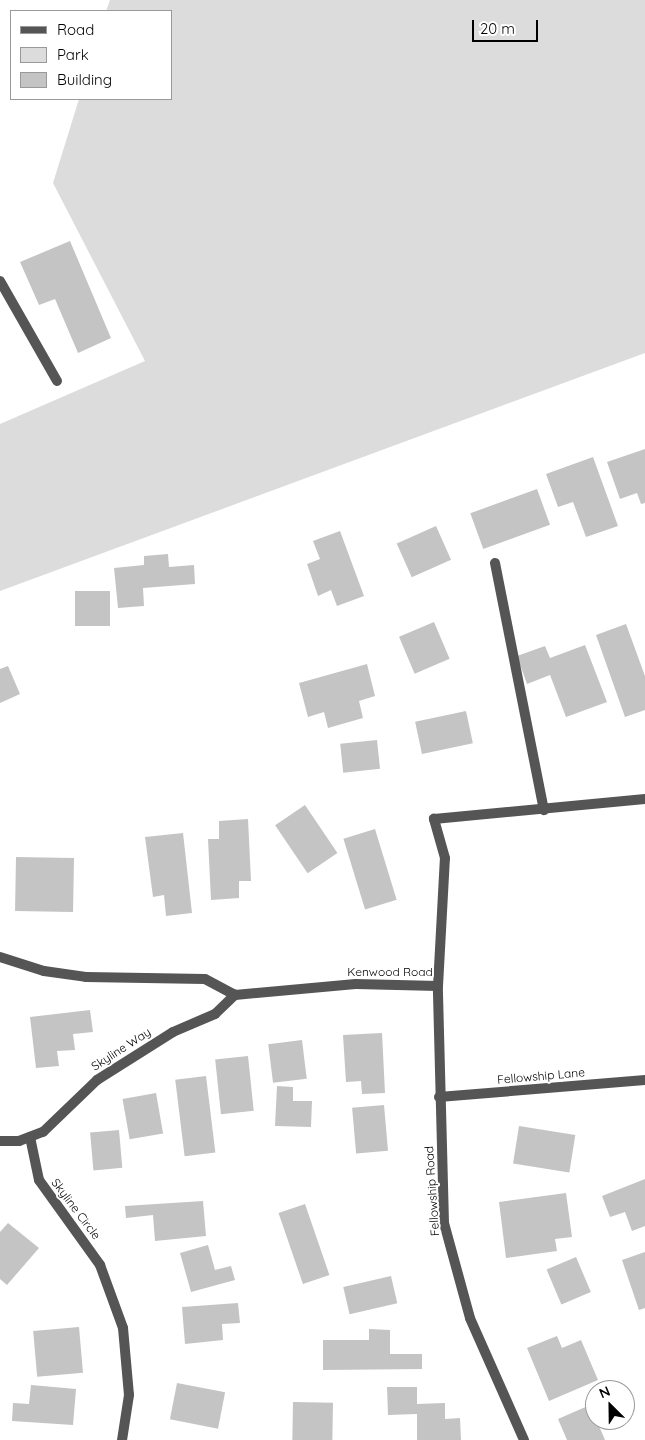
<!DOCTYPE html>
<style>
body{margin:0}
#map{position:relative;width:645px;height:1440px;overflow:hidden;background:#fff;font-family:Quicksand,sans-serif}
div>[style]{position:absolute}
.green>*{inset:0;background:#dcdcdc}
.building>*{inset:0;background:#c4c4c4;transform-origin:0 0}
.lane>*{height:10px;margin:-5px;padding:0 5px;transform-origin:5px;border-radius:5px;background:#555}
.street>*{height:10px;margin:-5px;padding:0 5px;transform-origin:5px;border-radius:5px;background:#555}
span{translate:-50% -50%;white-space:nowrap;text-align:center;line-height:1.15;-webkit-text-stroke:4px #fff;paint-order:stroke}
.street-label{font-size:12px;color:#000}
.legend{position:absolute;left:10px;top:10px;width:162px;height:90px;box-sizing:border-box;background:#fff;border:1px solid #999;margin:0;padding:6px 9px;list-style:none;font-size:15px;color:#000}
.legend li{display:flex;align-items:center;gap:10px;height:25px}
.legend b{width:25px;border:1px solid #999}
.north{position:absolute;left:585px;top:1380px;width:50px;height:50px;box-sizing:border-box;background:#fff;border:1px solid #999;border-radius:50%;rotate:337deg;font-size:14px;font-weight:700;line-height:20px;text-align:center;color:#000}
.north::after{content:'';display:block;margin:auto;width:18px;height:22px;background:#000;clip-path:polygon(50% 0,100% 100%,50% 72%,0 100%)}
.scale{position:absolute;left:472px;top:20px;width:66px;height:22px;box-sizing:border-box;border:2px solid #000;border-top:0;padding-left:6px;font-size:15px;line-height:18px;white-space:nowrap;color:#000;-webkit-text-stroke:4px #fff;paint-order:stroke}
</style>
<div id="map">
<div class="green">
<i style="clip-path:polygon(110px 0,645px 0,645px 353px,0 591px,0 424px,145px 361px,53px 183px,79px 99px,171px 99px,171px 11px,106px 11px)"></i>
</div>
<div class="building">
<i style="clip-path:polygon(70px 241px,111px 338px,78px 353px,55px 299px,39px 305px,20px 262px)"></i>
<i style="clip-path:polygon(645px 449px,645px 503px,641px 504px,637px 493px,620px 499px,607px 462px)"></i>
<i style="clip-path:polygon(593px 457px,618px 526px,586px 537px,573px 502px,558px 507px,546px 474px)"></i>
<i style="left:537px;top:489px;width:38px;height:71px;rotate:70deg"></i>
<i style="left:436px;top:526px;width:37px;height:43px;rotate:66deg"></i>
<i style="clip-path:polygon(340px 531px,364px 596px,337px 606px,331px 590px,318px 596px,307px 564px,320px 559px,313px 541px)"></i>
<i style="clip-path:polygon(168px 554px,169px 567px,194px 565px,195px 584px,143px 588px,144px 606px,118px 608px,114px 568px,144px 565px,144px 556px)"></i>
<i style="left:75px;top:591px;width:35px;height:35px"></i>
<i style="left:434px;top:622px;width:40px;height:38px;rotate:67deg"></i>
<i style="clip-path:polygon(626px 624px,645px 676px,645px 710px,625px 717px,596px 635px)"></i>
<i style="clip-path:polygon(585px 645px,607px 702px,566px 717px,550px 675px,527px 684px,517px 656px,545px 646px,550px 658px)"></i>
<i style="clip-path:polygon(367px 664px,375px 696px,359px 701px,363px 718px,328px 728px,324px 712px,308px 717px,299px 683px)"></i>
<i style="clip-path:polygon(8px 666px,20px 694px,0 703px,0 669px)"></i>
<i style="left:466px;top:711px;width:33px;height:52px;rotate:78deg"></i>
<i style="left:377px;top:740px;width:29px;height:37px;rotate:84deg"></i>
<i style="left:305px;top:805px;width:58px;height:36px;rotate:56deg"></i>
<i style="clip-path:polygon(248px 819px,251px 881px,239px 881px,239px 898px,211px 900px,208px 839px,219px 839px,219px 821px)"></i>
<i style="left:375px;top:829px;width:74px;height:33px;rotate:73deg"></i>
<i style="clip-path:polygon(183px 833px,192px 913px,166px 916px,164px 895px,153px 897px,145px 837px)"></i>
<i style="left:16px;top:857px;width:58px;height:54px;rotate:1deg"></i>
<i style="clip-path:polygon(90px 1010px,93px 1032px,73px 1034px,75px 1050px,57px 1051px,59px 1066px,36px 1068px,30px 1017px)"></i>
<i style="clip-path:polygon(382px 1033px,385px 1093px,362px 1094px,361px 1081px,346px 1082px,343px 1035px)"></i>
<i style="left:302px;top:1040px;width:39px;height:34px;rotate:83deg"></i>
<i style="left:248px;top:1056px;width:55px;height:33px;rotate:84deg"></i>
<i style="left:206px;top:1076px;width:77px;height:31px;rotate:83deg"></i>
<i style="clip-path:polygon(277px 1086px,293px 1087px,293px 1101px,312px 1101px,311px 1127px,275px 1126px)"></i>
<i style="left:156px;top:1093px;width:41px;height:34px;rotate:80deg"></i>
<i style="left:384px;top:1105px;width:46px;height:32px;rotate:85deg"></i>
<i style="left:519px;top:1126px;width:57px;height:38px;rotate:9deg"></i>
<i style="left:119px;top:1130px;width:38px;height:29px;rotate:85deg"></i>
<i style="clip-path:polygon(645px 1179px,645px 1226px,632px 1231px,625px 1212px,610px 1217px,602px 1196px)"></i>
<i style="clip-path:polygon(566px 1193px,572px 1237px,555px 1239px,557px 1251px,506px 1258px,499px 1202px)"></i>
<i style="clip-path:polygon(203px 1201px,206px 1236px,155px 1241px,153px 1215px,126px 1218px,125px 1206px)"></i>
<i style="left:305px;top:1204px;width:75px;height:28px;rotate:71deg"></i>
<i style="clip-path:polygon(8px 1223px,39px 1248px,7px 1285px,0 1279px,0 1232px)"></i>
<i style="clip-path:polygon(208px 1245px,215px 1270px,231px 1266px,235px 1280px,191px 1292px,180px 1253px)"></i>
<i style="clip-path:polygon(645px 1252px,645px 1308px,639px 1310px,622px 1260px)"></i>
<i style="left:576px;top:1257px;width:38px;height:32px;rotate:67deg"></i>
<i style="left:391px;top:1276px;width:28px;height:49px;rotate:77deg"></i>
<i style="clip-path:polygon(238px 1303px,240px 1323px,222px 1324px,223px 1340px,185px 1344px,182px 1307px)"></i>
<i style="left:79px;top:1327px;width:46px;height:46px;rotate:85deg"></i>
<i style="clip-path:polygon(369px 1329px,390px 1330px,390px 1354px,422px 1354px,422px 1369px,323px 1370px,323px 1340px,369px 1340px)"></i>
<i style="clip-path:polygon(557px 1336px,562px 1348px,581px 1340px,598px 1380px,549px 1401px,527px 1348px)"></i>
<i style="left:177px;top:1383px;width:49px;height:37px;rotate:11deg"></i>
<i style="clip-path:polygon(31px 1385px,76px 1389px,73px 1425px,12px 1421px,13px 1403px,29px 1404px)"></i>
<i style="clip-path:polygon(387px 1387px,417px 1387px,417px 1404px,445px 1403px,445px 1419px,460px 1418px,461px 1440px,417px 1440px,417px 1414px,388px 1415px)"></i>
<i style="left:293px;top:1402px;width:40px;height:38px;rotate:1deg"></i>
<i style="clip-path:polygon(590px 1405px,605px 1440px,567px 1440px,558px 1419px)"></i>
</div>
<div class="lane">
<i style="left:0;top:281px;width:115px;rotate:60.3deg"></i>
<i style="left:495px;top:563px;width:252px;rotate:78.8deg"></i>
</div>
<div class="street">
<i style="left:0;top:957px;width:46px;rotate:17.7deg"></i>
<i style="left:44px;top:971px;width:42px;rotate:8.1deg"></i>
<i style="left:86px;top:977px;width:119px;rotate:1deg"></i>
<i style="left:205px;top:979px;width:34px;rotate:28deg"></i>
<i style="left:235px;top:995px;width:121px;rotate:-5.2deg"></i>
<i style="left:356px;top:984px;width:82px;rotate:1.4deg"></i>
<i style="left:439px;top:1097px;width:207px;rotate:-4.7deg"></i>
<i style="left:30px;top:1137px;width:44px;rotate:78.2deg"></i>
<i style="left:39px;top:1180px;width:105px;rotate:54.3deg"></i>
<i style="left:100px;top:1265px;width:67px;rotate:69.9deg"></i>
<i style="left:123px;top:1328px;width:67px;rotate:84.9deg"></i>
<i style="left:129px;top:1395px;width:46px;rotate:98.8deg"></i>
<i style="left:0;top:1141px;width:19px"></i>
<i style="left:19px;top:1141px;width:26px;rotate:-21deg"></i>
<i style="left:43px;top:1132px;width:75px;rotate:-43.9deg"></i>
<i style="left:97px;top:1080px;width:90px;rotate:-32.3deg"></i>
<i style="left:173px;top:1032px;width:46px;rotate:-23.2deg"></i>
<i style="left:215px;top:1014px;width:28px;rotate:-44deg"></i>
<i style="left:524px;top:1440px;width:133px;rotate:-113.9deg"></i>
<i style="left:470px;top:1318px;width:98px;rotate:-105.3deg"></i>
<i style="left:444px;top:1223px;width:237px;rotate:-91.5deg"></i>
<i style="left:438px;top:986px;width:128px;rotate:-86.9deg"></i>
<i style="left:445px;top:858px;width:41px;rotate:-105.8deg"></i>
<i style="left:434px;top:819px;width:212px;rotate:-5.4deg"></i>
</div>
<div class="street-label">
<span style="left:390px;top:972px">Kenwood Road</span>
<span style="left:121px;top:1049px;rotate:-33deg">Skyline Way</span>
<span style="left:541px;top:1076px;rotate:-5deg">Fellowship Lane</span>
<span style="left:432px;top:1191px;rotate:-94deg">Fellowship Road</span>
<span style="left:76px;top:1209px;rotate:53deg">Skyline Circle</span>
</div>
<ul class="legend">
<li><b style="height:6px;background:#555"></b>Road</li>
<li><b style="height:14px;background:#dcdcdc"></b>Park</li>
<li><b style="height:14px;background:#c4c4c4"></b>Building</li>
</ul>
<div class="north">N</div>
<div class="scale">20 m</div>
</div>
